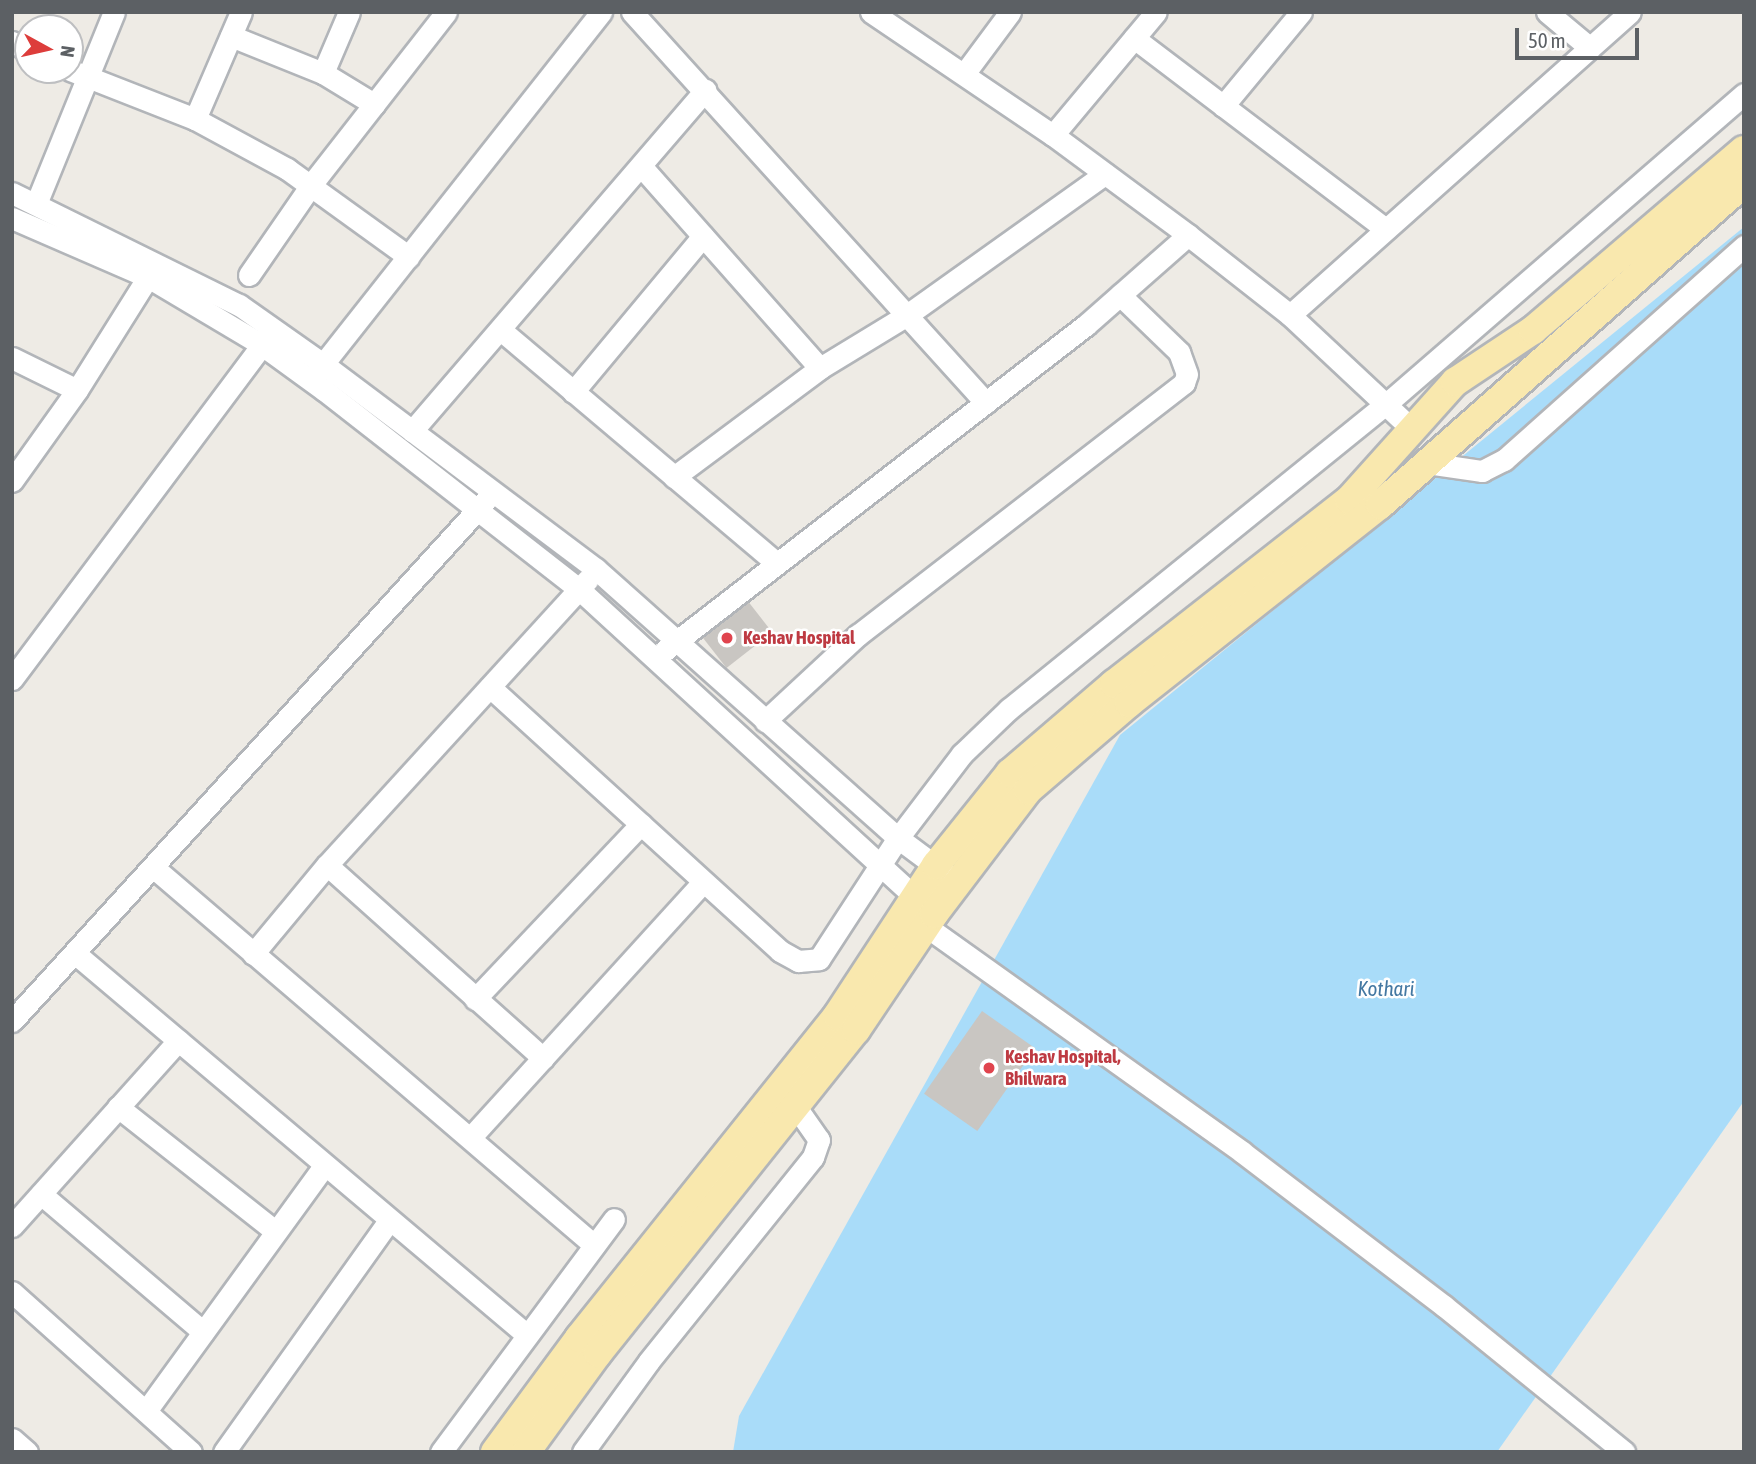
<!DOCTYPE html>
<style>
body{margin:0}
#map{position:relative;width:1756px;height:1464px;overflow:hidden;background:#eeebe5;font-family:"Asap Condensed",sans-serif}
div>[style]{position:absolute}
.water>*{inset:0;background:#a9dcf9}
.building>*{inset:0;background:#c9c6c2;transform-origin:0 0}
.roads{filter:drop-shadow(2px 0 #b2b5b9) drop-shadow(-2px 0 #b2b5b9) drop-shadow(0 2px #b2b5b9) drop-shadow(0 -2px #b2b5b9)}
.minor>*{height:21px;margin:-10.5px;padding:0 10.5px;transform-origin:10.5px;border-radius:10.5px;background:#fff}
.major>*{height:28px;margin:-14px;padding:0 14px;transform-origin:14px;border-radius:14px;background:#f9e8ae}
.dots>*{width:19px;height:19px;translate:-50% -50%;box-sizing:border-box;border:4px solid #fff;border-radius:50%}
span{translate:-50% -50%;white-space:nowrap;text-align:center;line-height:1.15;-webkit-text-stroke:5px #fff;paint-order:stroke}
.health-label{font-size:19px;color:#be3a42;font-weight:700}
.left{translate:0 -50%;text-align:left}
.water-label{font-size:21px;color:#4478a2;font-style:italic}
.frame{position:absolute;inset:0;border:14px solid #5c6064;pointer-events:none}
.north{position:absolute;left:14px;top:14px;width:70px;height:70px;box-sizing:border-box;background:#fff;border:2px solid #bebfc1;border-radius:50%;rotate:98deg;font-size:19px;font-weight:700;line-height:28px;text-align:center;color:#5c6064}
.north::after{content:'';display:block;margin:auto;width:24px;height:32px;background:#dd3d3b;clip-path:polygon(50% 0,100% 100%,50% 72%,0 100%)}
.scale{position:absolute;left:1515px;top:28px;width:124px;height:32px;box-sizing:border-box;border:4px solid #5c6064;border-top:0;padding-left:9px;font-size:21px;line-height:24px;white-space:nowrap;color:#5c6064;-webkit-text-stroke:5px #fff;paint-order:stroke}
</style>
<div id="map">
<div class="water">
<i style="clip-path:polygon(1744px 227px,1744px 1101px,1497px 1452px,733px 1452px,739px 1416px,1120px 735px)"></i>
</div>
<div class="building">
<i style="left:747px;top:600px;width:41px;height:58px;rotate:52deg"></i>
<i style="left:982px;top:1011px;width:65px;height:101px;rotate:35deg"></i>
</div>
<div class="roads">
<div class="minor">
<i style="left:632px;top:12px;width:527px;rotate:47.84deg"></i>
<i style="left:871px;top:12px;width:220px;rotate:34.1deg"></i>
<i style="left:1053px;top:135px;width:168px;rotate:36.5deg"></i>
<i style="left:1188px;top:235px;width:130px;rotate:38.1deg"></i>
<i style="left:1290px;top:315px;width:167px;rotate:43.1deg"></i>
<i style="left:1547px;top:12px;width:56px;rotate:39.9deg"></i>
<i style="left:231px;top:36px;width:99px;rotate:21.9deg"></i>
<i style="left:323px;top:73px;width:60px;rotate:31.3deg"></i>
<i style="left:1134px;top:38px;width:316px;rotate:37.2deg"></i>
<i style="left:12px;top:42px;width:18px;rotate:27deg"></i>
<i style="left:70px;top:70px;width:134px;rotate:21.4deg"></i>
<i style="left:195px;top:119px;width:105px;rotate:28.5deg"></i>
<i style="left:287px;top:169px;width:150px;rotate:35.8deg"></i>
<i style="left:323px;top:73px;width:66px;rotate:-66.9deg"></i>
<i style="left:964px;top:74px;width:77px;rotate:-53.4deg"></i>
<i style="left:1223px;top:106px;width:122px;rotate:-50.3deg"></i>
<i style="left:195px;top:119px;width:116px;rotate:-66.7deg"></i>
<i style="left:1053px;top:135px;width:160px;rotate:-50.1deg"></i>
<i style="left:641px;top:166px;width:270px;rotate:48.5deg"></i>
<i style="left:12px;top:193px;width:253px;rotate:26.3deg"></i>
<i style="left:239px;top:305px;width:103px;rotate:35.1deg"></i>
<i style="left:323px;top:364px;width:341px;rotate:36.9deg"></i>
<i style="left:596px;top:569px;width:404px;rotate:41.7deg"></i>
<i style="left:898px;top:838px;width:59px;rotate:36.7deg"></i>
<i style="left:36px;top:204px;width:207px;rotate:-67.9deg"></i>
<i style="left:12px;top:218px;width:148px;rotate:23.5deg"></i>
<i style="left:148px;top:277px;width:133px;rotate:30.8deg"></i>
<i style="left:262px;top:345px;width:77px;rotate:36deg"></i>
<i style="left:324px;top:390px;width:325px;rotate:38deg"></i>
<i style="left:580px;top:590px;width:468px;rotate:42.5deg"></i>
<i style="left:249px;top:275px;width:109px;rotate:-55.4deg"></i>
<i style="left:311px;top:185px;width:219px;rotate:-52deg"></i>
<i style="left:1290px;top:315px;width:455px;rotate:-41.7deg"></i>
<i style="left:502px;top:331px;width:360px;rotate:40.2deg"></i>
<i style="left:12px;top:358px;width:72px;rotate:26.2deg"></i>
<i style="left:316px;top:373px;width:460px;rotate:-51.7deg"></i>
<i style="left:573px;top:392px;width:203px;rotate:-50.2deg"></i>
<i style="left:412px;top:431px;width:450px;rotate:-49.3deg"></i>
<i style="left:1427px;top:463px;width:56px;rotate:8.3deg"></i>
<i style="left:1482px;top:471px;width:25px;rotate:-27deg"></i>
<i style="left:1504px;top:460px;width:322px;rotate:-41.7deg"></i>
<i style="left:674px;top:477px;width:182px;rotate:-36.7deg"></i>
<i style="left:820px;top:368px;width:102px;rotate:-31.3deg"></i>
<i style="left:907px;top:315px;width:243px;rotate:-35.5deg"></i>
<i style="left:12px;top:481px;width:112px;rotate:-54.5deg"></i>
<i style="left:77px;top:390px;width:133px;rotate:-57.9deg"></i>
<i style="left:664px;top:651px;width:533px;rotate:-37.69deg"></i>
<i style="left:1086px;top:325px;width:136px;rotate:-41.4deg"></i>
<i style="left:12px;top:679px;width:417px;rotate:-53.2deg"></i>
<i style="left:490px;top:687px;width:392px;rotate:42.3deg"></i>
<i style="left:780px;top:951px;width:21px;rotate:29deg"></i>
<i style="left:798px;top:961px;width:21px;rotate:-5deg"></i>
<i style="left:819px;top:959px;width:145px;rotate:-56.9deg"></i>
<i style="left:898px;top:838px;width:106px;rotate:-52.7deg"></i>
<i style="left:962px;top:754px;width:65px;rotate:-43.8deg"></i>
<i style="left:1009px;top:709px;width:484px;rotate:-39deg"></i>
<i style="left:1385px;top:405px;width:475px;rotate:-40.9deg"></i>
<i style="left:765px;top:721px;width:127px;rotate:-42.8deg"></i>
<i style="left:858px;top:635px;width:412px;rotate:-37.7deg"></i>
<i style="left:1184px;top:383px;width:9px;rotate:-72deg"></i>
<i style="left:1187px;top:374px;width:23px;rotate:-110deg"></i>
<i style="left:1179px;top:352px;width:82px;rotate:-136deg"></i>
<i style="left:327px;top:865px;width:290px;rotate:41.8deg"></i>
<i style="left:153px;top:867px;width:581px;rotate:40.6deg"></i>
<i style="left:927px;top:927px;width:387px;rotate:35.5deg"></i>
<i style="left:1242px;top:1152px;width:254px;rotate:37.3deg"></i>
<i style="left:1444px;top:1306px;width:232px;rotate:39deg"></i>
<i style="left:253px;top:954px;width:116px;rotate:-50.3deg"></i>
<i style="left:327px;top:865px;width:387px;rotate:-47.6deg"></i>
<i style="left:77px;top:955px;width:589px;rotate:40.18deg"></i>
<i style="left:475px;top:999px;width:241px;rotate:-46.5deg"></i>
<i style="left:12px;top:1021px;width:704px;rotate:-47.7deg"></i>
<i style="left:118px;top:1107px;width:201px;rotate:38.3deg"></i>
<i style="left:471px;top:1137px;width:345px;rotate:-47.7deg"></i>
<i style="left:41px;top:1194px;width:213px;rotate:40.4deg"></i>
<i style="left:12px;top:1226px;width:249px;rotate:-48.1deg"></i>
<i style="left:12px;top:1292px;width:240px;rotate:41.8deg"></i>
<i style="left:146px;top:1411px;width:301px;rotate:-54deg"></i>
<i style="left:12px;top:1439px;width:20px;rotate:41deg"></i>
<i style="left:224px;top:1452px;width:282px;rotate:-54.5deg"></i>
<i style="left:441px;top:1452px;width:290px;rotate:-53.4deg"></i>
<i style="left:583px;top:1452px;width:112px;rotate:-54deg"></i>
<i style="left:649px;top:1361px;width:262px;rotate:-51.2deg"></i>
<i style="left:813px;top:1157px;width:18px;rotate:-71deg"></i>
<i style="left:819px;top:1140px;width:40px;rotate:-124.9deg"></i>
</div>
<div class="major">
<i style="left:495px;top:1452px;width:142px;rotate:-53.6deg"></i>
<i style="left:579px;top:1338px;width:413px;rotate:-51.3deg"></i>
<i style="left:837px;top:1016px;width:181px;rotate:-56.7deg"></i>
<i style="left:936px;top:865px;width:118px;rotate:-51.2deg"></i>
<i style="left:1010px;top:773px;width:137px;rotate:-40.6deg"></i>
<i style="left:1114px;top:684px;width:298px;rotate:-38.1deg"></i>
<i style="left:1349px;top:500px;width:159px;rotate:-48.1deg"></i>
<i style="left:1455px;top:382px;width:94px;rotate:-33.7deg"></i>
<i style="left:1533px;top:330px;width:277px;rotate:-40.5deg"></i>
<i style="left:526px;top:1452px;width:122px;rotate:-54deg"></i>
<i style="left:598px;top:1353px;width:413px;rotate:-51.4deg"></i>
<i style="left:856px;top:1030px;width:140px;rotate:-56.1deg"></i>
<i style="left:934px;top:914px;width:156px;rotate:-52.8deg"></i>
<i style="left:1028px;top:790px;width:133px;rotate:-40.7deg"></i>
<i style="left:1129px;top:703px;width:320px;rotate:-38.3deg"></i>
<i style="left:1380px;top:505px;width:486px;rotate:-41.5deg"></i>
</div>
</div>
<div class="dots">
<i style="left:727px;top:638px;background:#e0444e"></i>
<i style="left:989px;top:1068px;background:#e0444e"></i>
</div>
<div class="health-label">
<span class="left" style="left:743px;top:638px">Keshav Hospital</span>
<span class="left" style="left:1005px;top:1068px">Keshav Hospital,<br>Bhilwara</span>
</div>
<div class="water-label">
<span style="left:1386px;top:988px">Kothari</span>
</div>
<div class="frame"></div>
<div class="north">N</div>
<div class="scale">50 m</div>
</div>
